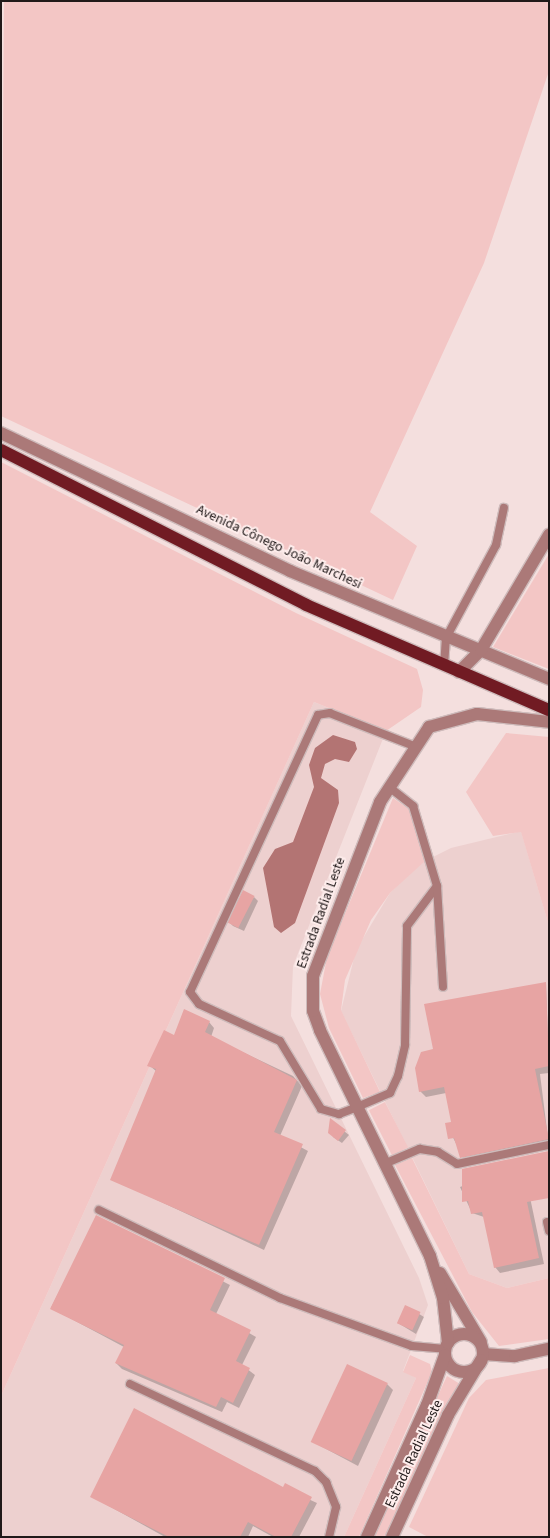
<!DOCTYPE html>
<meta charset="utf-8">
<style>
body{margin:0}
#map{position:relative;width:550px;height:1538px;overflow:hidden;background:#f4dfde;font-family:"Source Sans 3",sans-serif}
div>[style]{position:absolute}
.built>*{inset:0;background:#edd0cf}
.green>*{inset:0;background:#f3c6c5;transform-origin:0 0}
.water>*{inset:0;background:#b37473}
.shadow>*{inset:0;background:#0003}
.building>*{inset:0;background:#e7a4a3;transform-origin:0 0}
.roads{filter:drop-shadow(1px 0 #cebbbb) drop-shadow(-1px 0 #cebbbb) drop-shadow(0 1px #cebbbb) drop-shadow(0 -1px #cebbbb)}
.service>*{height:8px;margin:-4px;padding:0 4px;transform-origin:4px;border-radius:4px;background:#ab7978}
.minor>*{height:12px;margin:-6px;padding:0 6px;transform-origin:6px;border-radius:6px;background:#ab7978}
.tertiary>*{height:12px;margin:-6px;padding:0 6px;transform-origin:6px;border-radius:6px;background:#ab7978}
.tertiary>.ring{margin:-6px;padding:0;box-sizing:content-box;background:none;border:12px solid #ab7978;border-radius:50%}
.primary>*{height:12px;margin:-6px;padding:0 6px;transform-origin:6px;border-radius:6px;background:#711b23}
span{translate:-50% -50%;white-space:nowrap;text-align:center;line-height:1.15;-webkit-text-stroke:4px #feedec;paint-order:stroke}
.street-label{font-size:14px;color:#201919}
.frame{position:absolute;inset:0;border:2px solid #201919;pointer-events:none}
</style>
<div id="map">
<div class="built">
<i style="clip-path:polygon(314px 702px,386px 731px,293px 966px,291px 1016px,419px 1278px,428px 1305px,403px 1371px,416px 1378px,344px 1537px,1px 1537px,1px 1396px)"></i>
<i style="clip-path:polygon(521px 831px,549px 926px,549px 1278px,507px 1288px,469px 1274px,341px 1011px,356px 950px,390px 893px,421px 863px,451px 848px)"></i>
</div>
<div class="green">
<i style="clip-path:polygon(4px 1px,549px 1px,549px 71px,484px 263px,370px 512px,417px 546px,393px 600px,1px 416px)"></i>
<i style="clip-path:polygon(1px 462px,296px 613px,417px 669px,423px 690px,421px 707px,386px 731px,314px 702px,1px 1396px)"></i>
<i style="clip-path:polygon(549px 554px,549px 669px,493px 647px)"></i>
<i style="clip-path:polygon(506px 733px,549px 737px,549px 926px,521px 832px,493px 836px,466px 792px)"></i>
<i style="clip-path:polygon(393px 798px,409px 809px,425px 861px,390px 893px,371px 920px,345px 980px,341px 1010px,380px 1092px,363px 1098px,329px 1028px,320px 994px,327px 957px)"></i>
<i style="left:385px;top:1102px;width:51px;height:18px;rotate:63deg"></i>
<i style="clip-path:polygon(412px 1158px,469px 1274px,507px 1288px,549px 1278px,549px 1339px,499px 1346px,472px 1312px,395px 1165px)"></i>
<i style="clip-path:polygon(410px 1355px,430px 1364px,432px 1372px,359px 1537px,344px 1537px,416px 1378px,403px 1372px)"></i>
<i style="clip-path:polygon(549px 1368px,549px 1537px,428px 1537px,409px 1527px,469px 1398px,486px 1380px)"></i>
<i style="clip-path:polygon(447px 1376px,460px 1384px,385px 1537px,373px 1537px)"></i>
</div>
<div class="water">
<i style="clip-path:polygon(333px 735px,355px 742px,357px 749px,349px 762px,335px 759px,325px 764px,321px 778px,338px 790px,339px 803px,295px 923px,281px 933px,274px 927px,263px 868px,275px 849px,293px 842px,314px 787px,309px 765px,315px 748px)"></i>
</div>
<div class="shadow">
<i style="clip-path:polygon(254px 897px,258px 901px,244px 931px,233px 926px,230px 923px)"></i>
<i style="clip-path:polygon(546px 983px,549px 1073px,540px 1074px,549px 1146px,466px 1163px,446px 1124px,453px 1123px,446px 1093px,426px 1097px,420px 1091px,435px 1049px)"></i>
<i style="clip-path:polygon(209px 1022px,214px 1028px,211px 1037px,293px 1076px,302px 1086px,280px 1136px,308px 1151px,264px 1250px,112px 1179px,157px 1072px,149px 1065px,174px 1037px)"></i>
<i style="clip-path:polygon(331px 1121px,349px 1135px,342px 1143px,333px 1137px)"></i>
<i style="clip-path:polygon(523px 1164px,544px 1264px,500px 1273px,495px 1267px,484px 1217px,472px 1213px,460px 1187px)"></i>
<i style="clip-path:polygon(97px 1217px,230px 1285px,216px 1314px,256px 1337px,242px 1365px,255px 1375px,239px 1408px,227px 1402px,222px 1412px,122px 1369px,116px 1363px,124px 1347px,51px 1308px)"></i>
<i style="clip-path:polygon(406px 1306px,424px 1317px,416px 1334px,398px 1323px)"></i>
<i style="clip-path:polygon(387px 1384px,393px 1390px,358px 1466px,313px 1442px)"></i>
<i style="clip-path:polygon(284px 1488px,317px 1503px,299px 1537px,273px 1537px,253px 1526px,248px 1537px,165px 1537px,91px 1496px)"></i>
</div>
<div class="building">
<i style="left:243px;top:890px;width:13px;height:36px;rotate:27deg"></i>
<i style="clip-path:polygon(546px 982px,549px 1066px,535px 1069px,549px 1139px,460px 1158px,454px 1138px,448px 1139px,445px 1123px,451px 1122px,444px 1087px,419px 1092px,415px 1068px,421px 1052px,433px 1049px,424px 1004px)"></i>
<i style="clip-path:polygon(184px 1009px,210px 1021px,205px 1032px,297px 1080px,274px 1132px,303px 1144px,259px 1245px,110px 1180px,156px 1069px,147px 1066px,164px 1030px,174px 1035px)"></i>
<i style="clip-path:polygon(330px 1118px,346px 1130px,338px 1141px,328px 1133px)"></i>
<i style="clip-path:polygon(549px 1151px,549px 1198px,527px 1202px,539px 1258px,494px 1268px,482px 1212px,471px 1214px,468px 1201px,462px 1202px,462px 1169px)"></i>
<i style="clip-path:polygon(96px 1215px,225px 1278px,210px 1310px,251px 1330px,236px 1361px,250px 1368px,233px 1403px,221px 1397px,216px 1407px,115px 1363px,124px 1345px,50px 1309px)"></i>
<i style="left:405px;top:1305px;width:17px;height:20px;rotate:24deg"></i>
<i style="left:347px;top:1364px;width:45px;height:86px;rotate:25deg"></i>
<i style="clip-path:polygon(134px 1408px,283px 1487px,285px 1483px,312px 1497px,291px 1537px,276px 1537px,248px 1522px,240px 1537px,169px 1537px,90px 1497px)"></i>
</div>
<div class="roads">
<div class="service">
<i style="left:444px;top:666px;width:28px;rotate:-86deg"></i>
<i style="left:446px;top:638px;width:106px;rotate:-61.7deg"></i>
<i style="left:496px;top:545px;width:38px;rotate:-78deg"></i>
<i style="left:414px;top:746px;width:90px;rotate:-158.6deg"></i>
<i style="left:330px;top:713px;width:12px;rotate:171deg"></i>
<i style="left:318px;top:715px;width:305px;rotate:114.8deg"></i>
<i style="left:190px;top:992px;width:15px;rotate:53deg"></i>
<i style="left:199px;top:1004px;width:89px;rotate:24.6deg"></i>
<i style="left:280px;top:1041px;width:79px;rotate:58.9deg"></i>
<i style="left:321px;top:1109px;width:19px;rotate:16deg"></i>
<i style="left:339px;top:1114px;width:19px;rotate:-21deg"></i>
<i style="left:357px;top:1107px;width:36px;rotate:-23deg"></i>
<i style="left:390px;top:1093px;width:19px;rotate:-65deg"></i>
<i style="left:398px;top:1076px;width:32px;rotate:-77deg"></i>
<i style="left:405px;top:1045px;width:119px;rotate:-89deg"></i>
<i style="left:407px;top:926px;width:50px;rotate:-53.1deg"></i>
<i style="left:389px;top:787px;width:31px;rotate:38deg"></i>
<i style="left:413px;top:806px;width:84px;rotate:73.3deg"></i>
<i style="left:437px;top:886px;width:101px;rotate:86.6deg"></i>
<i style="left:384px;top:1164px;width:39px;rotate:-23deg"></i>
<i style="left:420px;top:1149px;width:18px;rotate:9deg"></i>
<i style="left:438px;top:1152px;width:22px;rotate:32deg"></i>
<i style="left:457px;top:1164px;width:94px;rotate:-11.7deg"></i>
<i style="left:99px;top:1210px;width:201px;rotate:25.9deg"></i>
<i style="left:280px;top:1298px;width:140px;rotate:20deg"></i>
<i style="left:412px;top:1346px;width:33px;rotate:5deg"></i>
<i style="left:547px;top:1222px;width:9px;rotate:77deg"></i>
<i style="left:130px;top:1384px;width:204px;rotate:25.2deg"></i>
<i style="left:315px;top:1471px;width:16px;rotate:45deg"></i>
<i style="left:326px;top:1482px;width:27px;rotate:68deg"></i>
<i style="left:336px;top:1507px;width:31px;rotate:103deg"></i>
</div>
<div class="minor">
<i style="left:1px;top:433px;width:320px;rotate:25.5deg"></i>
<i style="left:290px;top:571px;width:281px;rotate:22.6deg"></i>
<i style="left:459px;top:672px;width:31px;rotate:-45deg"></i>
<i style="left:481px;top:650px;width:134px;rotate:-59.4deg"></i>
<i style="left:483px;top:1354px;width:32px;rotate:4deg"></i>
<i style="left:515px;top:1356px;width:35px;rotate:-12deg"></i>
</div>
<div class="tertiary">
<i style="left:440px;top:1273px;width:80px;rotate:59.3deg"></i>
<i class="ring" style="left:445px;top:1334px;width:26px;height:26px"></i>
<i style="left:448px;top:1343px;width:45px;rotate:-96.3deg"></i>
<i style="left:443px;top:1298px;width:44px;rotate:-107.2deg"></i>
<i style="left:430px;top:1256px;width:251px;rotate:-116deg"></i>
<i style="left:320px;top:1030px;width:20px;rotate:-110deg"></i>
<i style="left:313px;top:1011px;width:35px;rotate:-90deg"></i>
<i style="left:313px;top:976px;width:186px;rotate:-68.9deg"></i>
<i style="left:380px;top:802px;width:90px;rotate:-56.8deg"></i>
<i style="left:429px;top:727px;width:50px;rotate:-15.2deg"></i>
<i style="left:477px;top:714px;width:72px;rotate:6.3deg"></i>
<i style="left:367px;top:1537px;width:145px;rotate:-65.6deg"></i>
<i style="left:427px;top:1405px;width:53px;rotate:-70.2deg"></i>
<i style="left:392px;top:1537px;width:134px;rotate:-65.3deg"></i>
<i style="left:448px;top:1415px;width:64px;rotate:-59deg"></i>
</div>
<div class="primary">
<i style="left:1px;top:450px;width:342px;rotate:26.9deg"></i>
<i style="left:306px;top:605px;width:265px;rotate:23.4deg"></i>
</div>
</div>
<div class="street-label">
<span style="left:279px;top:547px;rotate:25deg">Avenida Cônego João Marchesi</span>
<span style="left:321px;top:913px;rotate:-70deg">Estrada Radial Leste</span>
<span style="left:414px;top:1454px;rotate:-65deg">Estrada Radial Leste</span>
</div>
<div class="frame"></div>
</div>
